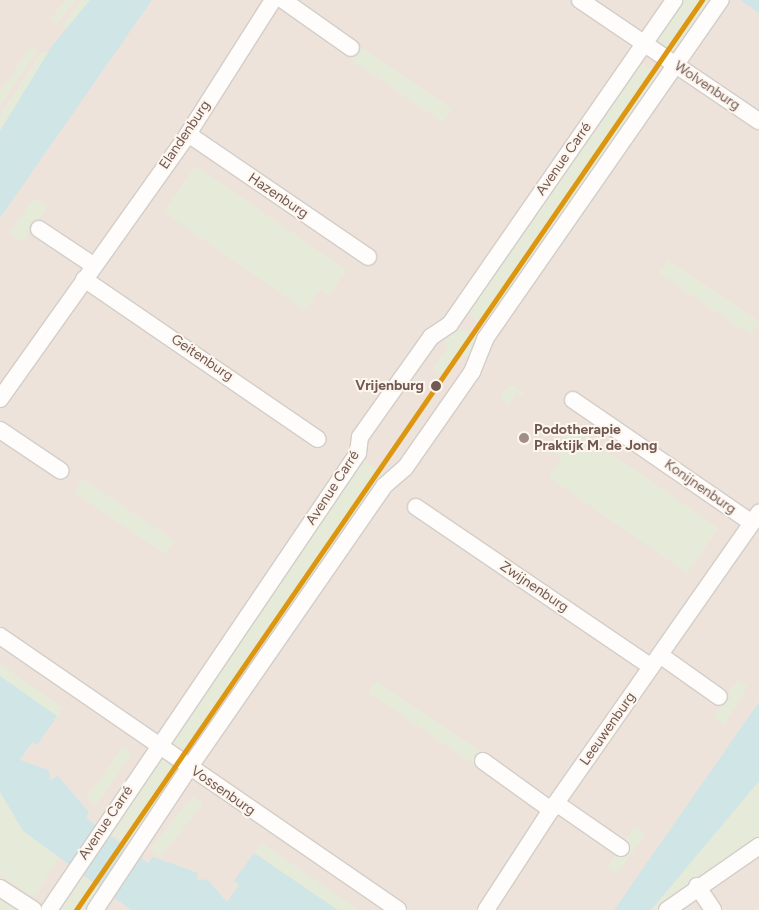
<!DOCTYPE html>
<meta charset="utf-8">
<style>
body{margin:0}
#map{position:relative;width:759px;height:910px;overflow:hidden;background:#f6f1ed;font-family:Figtree,sans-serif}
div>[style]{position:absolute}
.residential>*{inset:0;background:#eee3db;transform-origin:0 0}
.green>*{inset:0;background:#e6ebd9;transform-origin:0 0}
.water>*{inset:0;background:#d0e5e5}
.roads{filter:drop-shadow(1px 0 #d3cdc8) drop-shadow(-1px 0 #d3cdc8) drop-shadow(0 1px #d3cdc8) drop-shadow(0 -1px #d3cdc8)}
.minor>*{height:16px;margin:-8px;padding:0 8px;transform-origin:8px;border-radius:8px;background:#fefdfc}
.tram-1>*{height:5px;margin:-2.5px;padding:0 2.5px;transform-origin:2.5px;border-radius:2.5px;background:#dc9610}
.dots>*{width:14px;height:14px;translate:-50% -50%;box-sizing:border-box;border:2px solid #fdf6ef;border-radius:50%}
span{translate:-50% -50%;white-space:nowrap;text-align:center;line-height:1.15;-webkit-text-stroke:4px #fdf6ef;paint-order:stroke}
.street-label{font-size:14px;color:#715850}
.stop-label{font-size:14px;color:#715850;font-weight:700}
.right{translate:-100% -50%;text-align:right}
.poi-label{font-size:14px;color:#715850;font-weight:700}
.left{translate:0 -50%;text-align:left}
</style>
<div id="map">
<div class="residential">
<i style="left:0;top:0;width:759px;height:910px"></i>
</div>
<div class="green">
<i style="clip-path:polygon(65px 0,75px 0,57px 23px,51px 19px)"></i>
<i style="clip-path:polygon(82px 0,90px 0,67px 27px,62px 25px)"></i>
<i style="clip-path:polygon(679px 0,713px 0,676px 51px,671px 51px,655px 37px)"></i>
<i style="clip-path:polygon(32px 45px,37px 51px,0 106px,0 92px)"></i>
<i style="left:359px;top:46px;width:112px;height:16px;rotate:34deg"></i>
<i style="clip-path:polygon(42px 52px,49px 52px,0 131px,0 115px)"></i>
<i style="clip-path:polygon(639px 61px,659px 76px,488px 325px,480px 323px,466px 311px)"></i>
<i style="clip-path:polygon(196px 166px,346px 270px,329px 295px,320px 289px,305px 310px,164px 212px)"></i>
<i style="left:34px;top:198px;width:16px;height:43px;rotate:35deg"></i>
<i style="left:668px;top:260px;width:110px;height:16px;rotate:34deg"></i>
<i style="clip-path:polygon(456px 325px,477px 340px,468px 358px,462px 354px,446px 377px,433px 369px,449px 345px,441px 340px)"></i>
<i style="clip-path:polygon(508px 386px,513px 386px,525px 394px,523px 396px,516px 392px,509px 404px,500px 398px)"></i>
<i style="clip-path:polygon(571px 426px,718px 528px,687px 573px,549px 477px,562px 458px,553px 452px)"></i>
<i style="clip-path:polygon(361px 458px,386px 475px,192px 754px,187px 755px,172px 745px,170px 740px)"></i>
<i style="left:83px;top:479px;width:110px;height:16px;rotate:34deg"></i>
<i style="left:0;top:664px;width:77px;height:12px;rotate:35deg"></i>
<i style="left:737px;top:680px;width:12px;height:45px;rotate:31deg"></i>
<i style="left:376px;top:681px;width:130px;height:14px;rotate:34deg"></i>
<i style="left:122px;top:747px;width:12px;height:63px;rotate:35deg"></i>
<i style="clip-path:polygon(156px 760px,163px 760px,178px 770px,178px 776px,130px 846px,107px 830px)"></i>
<i style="clip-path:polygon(759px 781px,759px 839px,682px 888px,659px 910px,651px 910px)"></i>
<i style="clip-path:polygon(0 792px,23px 831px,59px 858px,34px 897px,0 875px)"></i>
<i style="left:193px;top:796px;width:13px;height:68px;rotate:39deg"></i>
<i style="left:635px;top:827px;width:12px;height:49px;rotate:35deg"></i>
<i style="clip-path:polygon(261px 843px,359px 910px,338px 910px,254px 853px)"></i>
<i style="clip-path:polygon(78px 873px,102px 890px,89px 910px,57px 910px)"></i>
<i style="clip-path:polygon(0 894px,21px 910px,0 910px)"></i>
</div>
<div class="water">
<i style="clip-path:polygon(90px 0,152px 0,0 218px,0 131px,52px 46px)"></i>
<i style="clip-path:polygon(740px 0,759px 0,759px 13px)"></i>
<i style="clip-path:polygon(0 676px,57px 716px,37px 745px,32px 742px,20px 760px,49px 770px,50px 780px,58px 776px,89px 812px,86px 818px,148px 863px,153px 857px,198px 873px,197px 881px,207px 879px,227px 902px,239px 885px,234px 881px,254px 853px,338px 910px,131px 910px,23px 831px,0 792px)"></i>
<i style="clip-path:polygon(759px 702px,759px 781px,651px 910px,614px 910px)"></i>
</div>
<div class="roads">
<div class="minor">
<i style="left:283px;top:0;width:83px;rotate:35.2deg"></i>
<i style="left:580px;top:0;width:216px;rotate:34.1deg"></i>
<i style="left:188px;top:134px;width:218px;rotate:34.3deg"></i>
<i style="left:39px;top:229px;width:65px;rotate:33.7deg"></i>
<i style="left:84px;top:279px;width:283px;rotate:34.4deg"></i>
<i style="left:0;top:399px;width:325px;rotate:-54.6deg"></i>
<i style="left:188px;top:134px;width:159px;rotate:-57.6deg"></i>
<i style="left:573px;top:400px;width:217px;rotate:34.5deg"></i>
<i style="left:0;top:430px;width:73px;rotate:33.9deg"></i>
<i style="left:416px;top:507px;width:284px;rotate:34.2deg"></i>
<i style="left:0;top:636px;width:483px;rotate:34.5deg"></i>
<i style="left:660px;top:655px;width:72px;rotate:35.4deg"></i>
<i style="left:483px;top:761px;width:84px;rotate:35.8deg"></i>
<i style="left:556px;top:803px;width:79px;rotate:34.7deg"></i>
<i style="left:697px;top:886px;width:29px;rotate:56deg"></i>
<i style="left:0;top:888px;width:40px;rotate:32.9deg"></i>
<i style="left:49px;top:910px;width:552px;rotate:-55.94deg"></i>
<i style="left:358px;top:453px;width:16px;rotate:-83deg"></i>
<i style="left:360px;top:437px;width:123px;rotate:-54.6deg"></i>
<i style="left:431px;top:337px;width:23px;rotate:-34deg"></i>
<i style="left:450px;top:324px;width:394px;rotate:-55.3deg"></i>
<i style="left:95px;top:910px;width:170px;rotate:-56.5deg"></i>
<i style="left:189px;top:768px;width:343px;rotate:-55.3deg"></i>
<i style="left:384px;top:486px;width:28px;rotate:-41deg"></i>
<i style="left:405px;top:468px;width:117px;rotate:-55.1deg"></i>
<i style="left:472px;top:372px;width:35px;rotate:-68deg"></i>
<i style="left:485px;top:339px;width:413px;rotate:-55.2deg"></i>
<i style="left:486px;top:910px;width:119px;rotate:-57deg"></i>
<i style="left:551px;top:810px;width:363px;rotate:-55deg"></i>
<i style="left:667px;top:910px;width:112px;rotate:-34.8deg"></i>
</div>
</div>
<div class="tram-1">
<i style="left:76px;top:910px;width:1105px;rotate:-55.48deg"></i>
</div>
<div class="dots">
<i style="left:436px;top:386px;background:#715850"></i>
<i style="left:524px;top:438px;background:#a08e87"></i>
</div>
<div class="street-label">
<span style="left:707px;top:86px;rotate:34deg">Wolvenburg</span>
<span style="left:185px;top:135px;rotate:-56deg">Elandenburg</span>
<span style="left:564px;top:159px;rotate:-55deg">Avenue Carré</span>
<span style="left:278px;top:196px;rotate:34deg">Hazenburg</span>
<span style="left:202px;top:358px;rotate:34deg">Geitenburg</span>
<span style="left:700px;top:487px;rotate:35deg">Konijnenburg</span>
<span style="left:333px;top:488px;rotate:-57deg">Avenue Carré</span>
<span style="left:534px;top:587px;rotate:34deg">Zwijnenburg</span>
<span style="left:608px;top:729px;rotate:-55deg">Leeuwenburg</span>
<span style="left:223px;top:791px;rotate:35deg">Vossenburg</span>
<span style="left:106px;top:823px;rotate:-56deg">Avenue Carré</span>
</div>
<div class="stop-label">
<span class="right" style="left:424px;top:386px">Vrijenburg</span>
</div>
<div class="poi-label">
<span class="left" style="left:534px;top:438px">Podotherapie<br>Praktijk M. de Jong</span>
</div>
</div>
